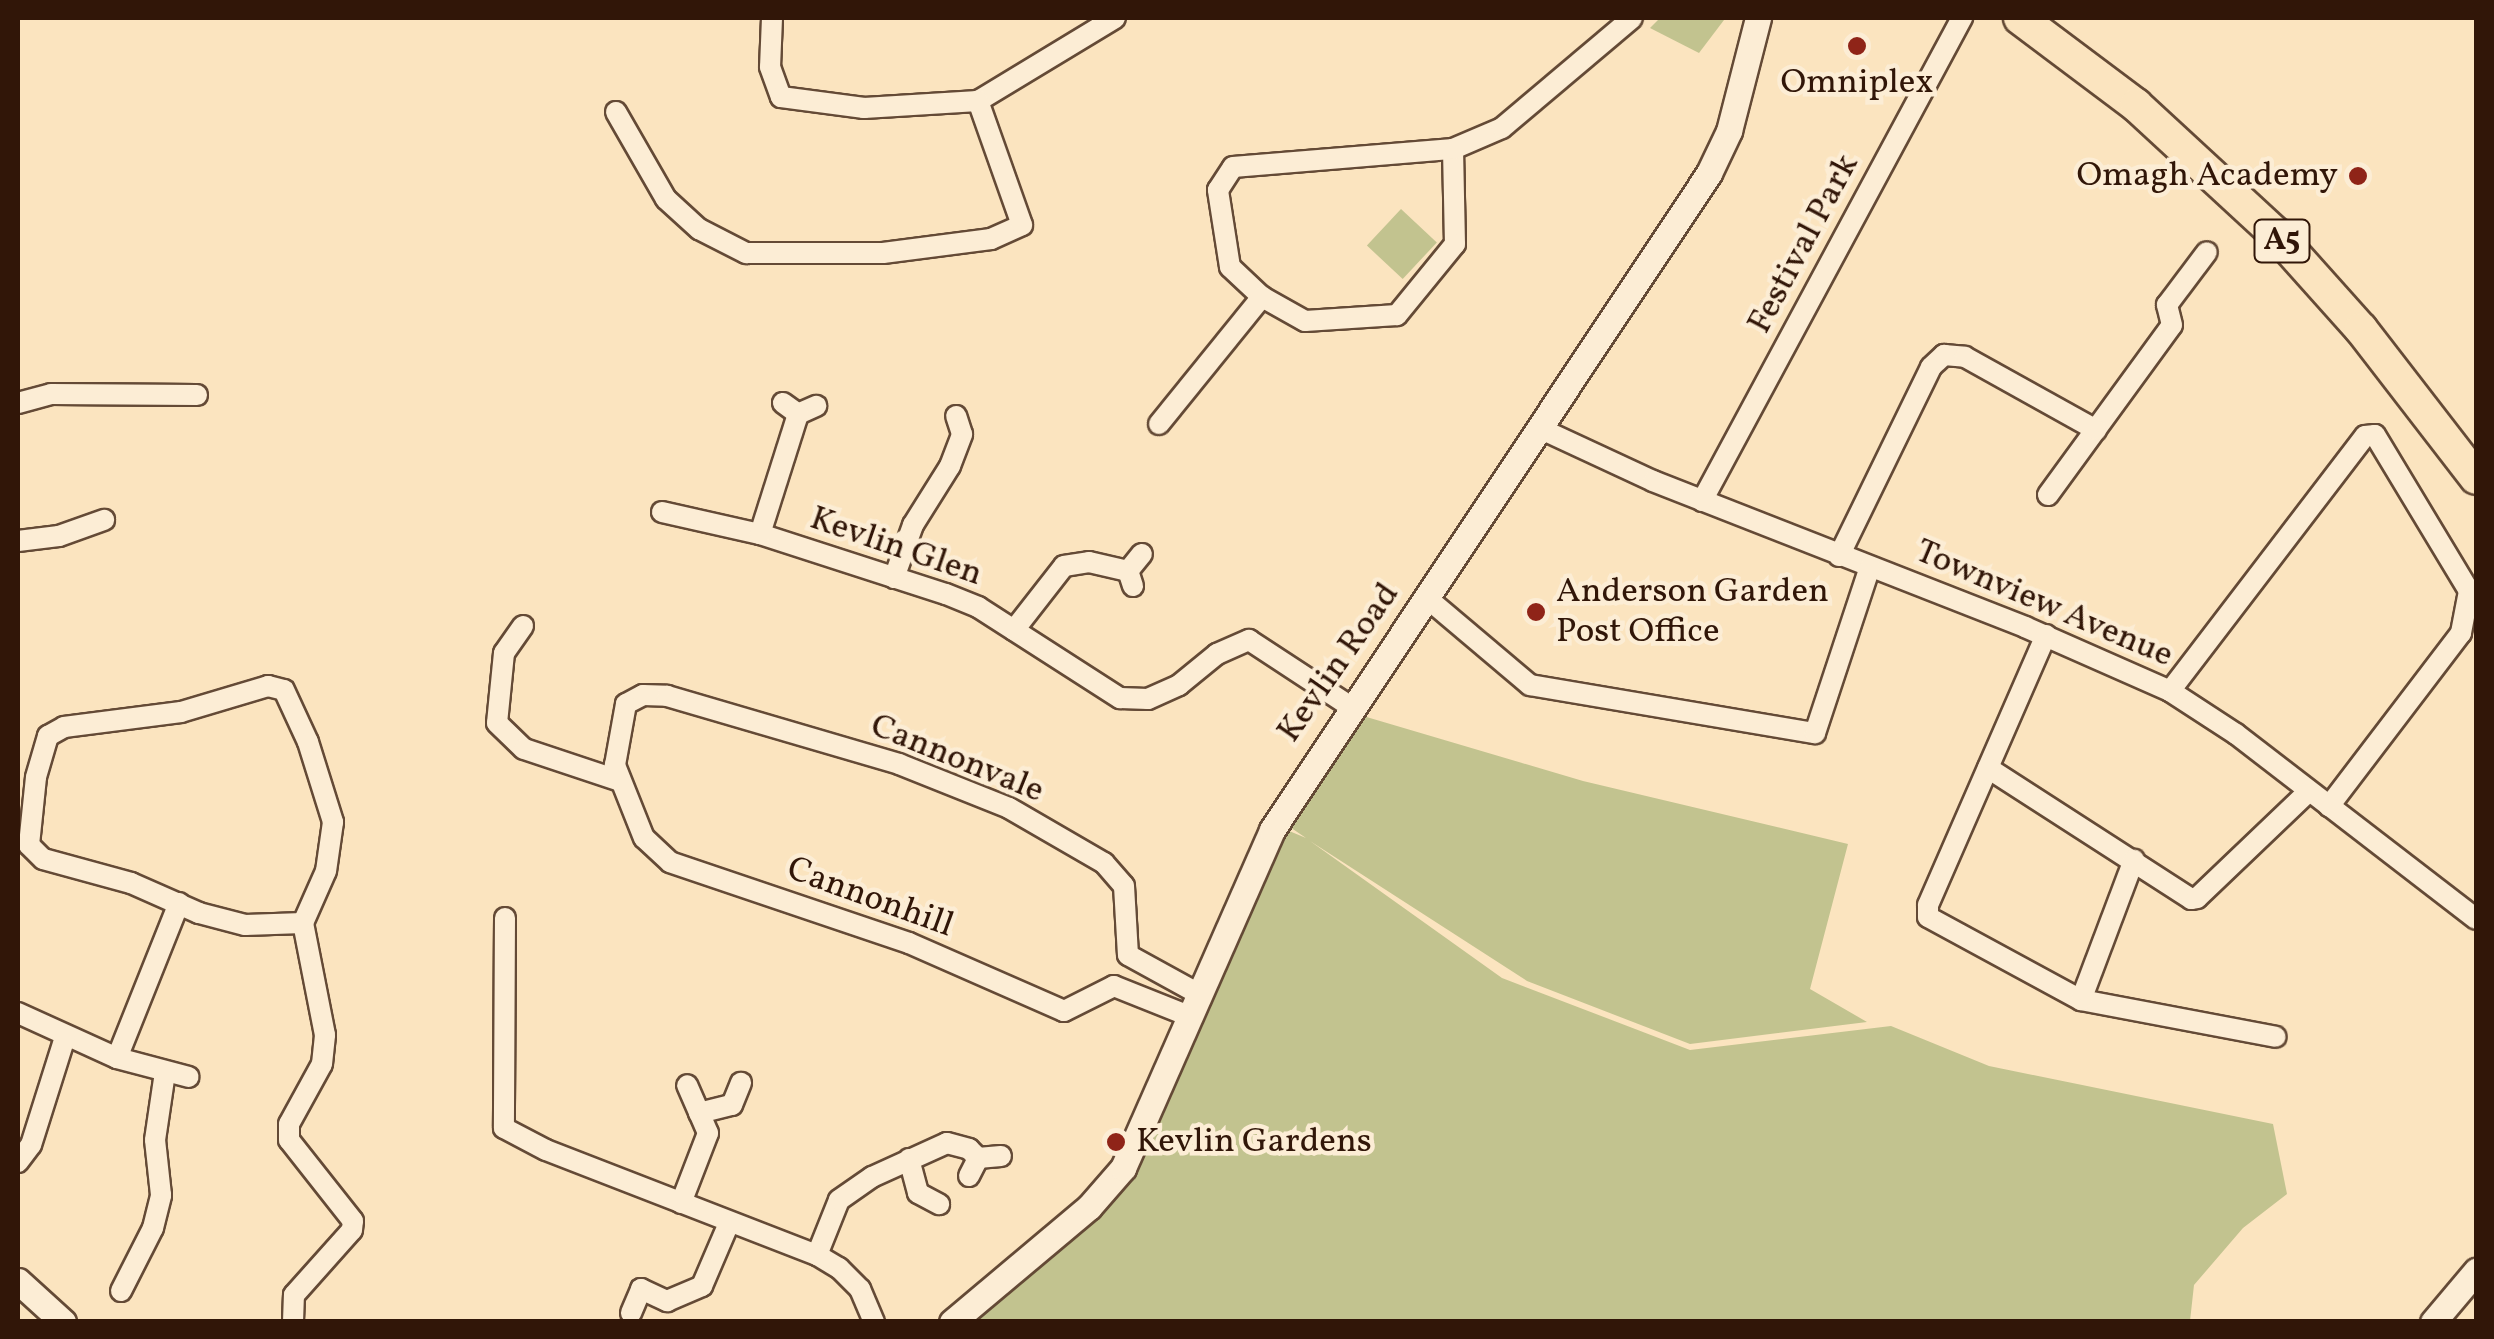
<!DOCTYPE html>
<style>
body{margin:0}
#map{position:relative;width:2494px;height:1339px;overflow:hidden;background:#fbe4bf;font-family:Vollkorn,serif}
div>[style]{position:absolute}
.green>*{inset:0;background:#c2c38f;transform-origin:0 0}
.roads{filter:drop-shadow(2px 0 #644a36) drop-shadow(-2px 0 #644a36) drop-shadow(0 2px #644a36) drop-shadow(0 -2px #644a36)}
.minor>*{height:20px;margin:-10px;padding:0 10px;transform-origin:10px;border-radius:10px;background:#fcedd5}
.tertiary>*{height:25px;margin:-12.5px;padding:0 12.5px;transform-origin:12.5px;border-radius:12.5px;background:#fcedd5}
.trunk>*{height:32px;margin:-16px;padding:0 16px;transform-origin:16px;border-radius:16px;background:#fbe4bf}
.dots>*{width:28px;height:28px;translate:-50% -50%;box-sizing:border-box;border:5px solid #fcedd5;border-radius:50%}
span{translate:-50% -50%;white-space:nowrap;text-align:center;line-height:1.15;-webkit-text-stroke:9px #fcedd5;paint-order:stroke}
.shield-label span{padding:2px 8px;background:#fcedd5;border:2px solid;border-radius:8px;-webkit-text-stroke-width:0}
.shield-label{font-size:32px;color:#311608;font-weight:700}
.poi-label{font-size:35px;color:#311608}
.right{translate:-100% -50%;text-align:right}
.left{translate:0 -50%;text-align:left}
.street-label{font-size:35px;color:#311608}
.frame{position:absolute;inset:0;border:20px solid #311608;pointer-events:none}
</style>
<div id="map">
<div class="green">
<i style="clip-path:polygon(1660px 18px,1713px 18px,1724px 20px,1699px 53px,1650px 28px)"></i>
<i style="left:1401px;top:209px;width:49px;height:50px;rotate:43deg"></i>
<i style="clip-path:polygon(1353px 713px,1583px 781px,1848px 844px,1810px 989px,1867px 1022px,1690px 1044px,1527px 981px,1310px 841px,1502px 978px,1690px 1050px,1891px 1026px,1989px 1066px,2273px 1124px,2287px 1194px,2243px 1228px,2194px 1285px,2190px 1321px,964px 1322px,1129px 1180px,1153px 1139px,1282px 828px,1306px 838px,1281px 821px)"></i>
</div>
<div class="roads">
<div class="minor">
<i style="left:772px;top:18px;width:49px;rotate:92.3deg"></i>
<i style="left:770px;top:67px;width:32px;rotate:70deg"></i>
<i style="left:781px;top:97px;width:84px;rotate:7.5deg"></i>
<i style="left:864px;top:108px;width:114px;rotate:-3.5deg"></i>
<i style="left:978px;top:101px;width:160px;rotate:-31.2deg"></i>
<i style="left:616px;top:112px;width:100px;rotate:60.1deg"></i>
<i style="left:666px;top:199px;width:45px;rotate:42.3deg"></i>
<i style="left:699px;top:229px;width:53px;rotate:27.1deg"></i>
<i style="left:746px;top:253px;width:137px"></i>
<i style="left:883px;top:253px;width:109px;rotate:-7.4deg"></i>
<i style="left:991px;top:239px;width:34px;rotate:-24deg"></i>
<i style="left:1022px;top:225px;width:132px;rotate:-109.5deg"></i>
<i style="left:1453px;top:149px;width:95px;rotate:88.8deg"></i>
<i style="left:1455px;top:244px;width:92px;rotate:129.2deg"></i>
<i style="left:1397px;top:315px;width:92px;rotate:176.3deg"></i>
<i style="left:1305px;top:321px;width:49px;rotate:-150.8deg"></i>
<i style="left:1262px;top:297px;width:44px;rotate:-136.8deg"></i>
<i style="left:1230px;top:267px;width:78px;rotate:-98.9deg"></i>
<i style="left:1218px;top:190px;width:27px;rotate:-57deg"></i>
<i style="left:1233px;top:167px;width:221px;rotate:-4.7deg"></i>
<i style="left:1453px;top:149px;width:53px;rotate:-23.2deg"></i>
<i style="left:1502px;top:128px;width:170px;rotate:-40.2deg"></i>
<i style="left:18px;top:403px;width:34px;rotate:-15deg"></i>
<i style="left:51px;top:394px;width:146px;rotate:0.4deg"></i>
<i style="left:783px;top:403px;width:19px;rotate:36deg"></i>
<i style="left:798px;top:414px;width:20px;rotate:-24deg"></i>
<i style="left:1159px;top:424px;width:164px;rotate:-51deg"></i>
<i style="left:1541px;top:429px;width:123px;rotate:24.9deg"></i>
<i style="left:1653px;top:481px;width:400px;rotate:21.4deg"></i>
<i style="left:2025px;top:627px;width:158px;rotate:23.8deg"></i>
<i style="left:2170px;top:691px;width:79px;rotate:33.1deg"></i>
<i style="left:2236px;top:734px;width:303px;rotate:37.6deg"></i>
<i style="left:2048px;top:495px;width:210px;rotate:-53.9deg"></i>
<i style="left:2172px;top:325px;width:21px;rotate:-104deg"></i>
<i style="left:2167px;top:305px;width:66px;rotate:-53deg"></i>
<i style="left:1702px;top:501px;width:549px;rotate:-61.71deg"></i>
<i style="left:662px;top:512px;width:100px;rotate:12.7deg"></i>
<i style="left:760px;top:534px;width:195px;rotate:17.9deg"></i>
<i style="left:946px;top:594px;width:35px;rotate:22deg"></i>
<i style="left:978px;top:607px;width:169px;rotate:32.7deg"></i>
<i style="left:1120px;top:698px;width:28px;rotate:2deg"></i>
<i style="left:1148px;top:699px;width:34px;rotate:-24deg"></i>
<i style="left:1179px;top:685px;width:49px;rotate:-39.2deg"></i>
<i style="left:1217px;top:654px;width:35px;rotate:-24deg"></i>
<i style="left:1249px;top:640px;width:122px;rotate:33.3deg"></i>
<i style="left:760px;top:534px;width:126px;rotate:-72.4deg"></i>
<i style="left:18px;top:541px;width:41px;rotate:-7deg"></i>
<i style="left:59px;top:536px;width:48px;rotate:-19.6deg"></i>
<i style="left:1839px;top:556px;width:210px;rotate:-64deg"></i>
<i style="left:1931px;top:367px;width:18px;rotate:-43deg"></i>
<i style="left:1944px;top:355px;width:21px;rotate:5deg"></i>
<i style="left:1965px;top:357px;width:150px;rotate:29.1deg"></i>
<i style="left:894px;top:578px;width:56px;rotate:-70.3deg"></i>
<i style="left:913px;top:525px;width:70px;rotate:-57.9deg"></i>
<i style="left:950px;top:466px;width:34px;rotate:-69deg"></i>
<i style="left:962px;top:434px;width:19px;rotate:-108deg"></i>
<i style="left:1133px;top:586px;width:16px;rotate:-108deg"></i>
<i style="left:1128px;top:571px;width:22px;rotate:-51deg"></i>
<i style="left:1427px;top:598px;width:135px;rotate:40.2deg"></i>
<i style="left:1530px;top:685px;width:289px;rotate:9.6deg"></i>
<i style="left:1815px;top:733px;width:175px;rotate:-71.7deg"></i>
<i style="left:523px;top:626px;width:33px;rotate:125deg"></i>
<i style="left:504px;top:653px;width:70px;rotate:95.7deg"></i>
<i style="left:497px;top:723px;width:37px;rotate:44deg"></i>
<i style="left:524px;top:749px;width:101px;rotate:18.4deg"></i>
<i style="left:1014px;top:630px;width:81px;rotate:-52deg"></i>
<i style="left:1064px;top:566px;width:25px;rotate:-9deg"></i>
<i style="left:1089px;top:562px;width:40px;rotate:13deg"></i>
<i style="left:2046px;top:635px;width:295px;rotate:113.6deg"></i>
<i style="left:1928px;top:905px;width:12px;rotate:90deg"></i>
<i style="left:1928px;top:917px;width:174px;rotate:28.5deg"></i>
<i style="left:2081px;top:1000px;width:198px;rotate:10.7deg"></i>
<i style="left:268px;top:686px;width:16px;rotate:14deg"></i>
<i style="left:284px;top:690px;width:57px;rotate:65.2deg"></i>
<i style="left:308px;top:742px;width:84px;rotate:72.6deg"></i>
<i style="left:333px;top:822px;width:49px;rotate:98.1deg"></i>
<i style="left:326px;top:871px;width:57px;rotate:113.9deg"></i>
<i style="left:303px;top:923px;width:58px;rotate:178deg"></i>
<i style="left:245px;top:925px;width:48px;rotate:-165.4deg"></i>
<i style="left:199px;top:913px;width:74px;rotate:-156.2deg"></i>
<i style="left:131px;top:883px;width:91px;rotate:-164.7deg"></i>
<i style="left:43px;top:859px;width:20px;rotate:-135deg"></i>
<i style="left:29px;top:845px;width:68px;rotate:-84.1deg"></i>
<i style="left:36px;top:777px;width:43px;rotate:-73.7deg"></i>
<i style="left:48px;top:736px;width:18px;rotate:-29deg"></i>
<i style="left:64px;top:727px;width:118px;rotate:-7.3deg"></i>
<i style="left:181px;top:712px;width:91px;rotate:-16.6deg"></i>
<i style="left:2170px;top:691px;width:321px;rotate:-52.6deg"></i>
<i style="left:2365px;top:436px;width:10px;rotate:-6deg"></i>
<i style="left:2375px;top:435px;width:182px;rotate:58.9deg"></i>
<i style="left:2469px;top:591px;width:43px;rotate:100.8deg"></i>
<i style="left:2461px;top:633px;width:218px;rotate:127.3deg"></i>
<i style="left:1988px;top:768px;width:242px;rotate:32.8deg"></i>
<i style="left:2191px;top:899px;width:6px;rotate:-9deg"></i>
<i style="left:2197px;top:898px;width:155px;rotate:-43.7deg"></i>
<i style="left:505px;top:918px;width:210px;rotate:90.3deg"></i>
<i style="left:504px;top:1128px;width:47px;rotate:27.6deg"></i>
<i style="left:546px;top:1150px;width:291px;rotate:21.2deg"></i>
<i style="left:817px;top:1255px;width:26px;rotate:31deg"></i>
<i style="left:839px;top:1268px;width:30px;rotate:45deg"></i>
<i style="left:860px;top:1289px;width:36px;rotate:67deg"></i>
<i style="left:2081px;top:1000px;width:150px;rotate:-69.3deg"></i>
<i style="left:18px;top:1013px;width:109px;rotate:24.4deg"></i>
<i style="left:117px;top:1058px;width:74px;rotate:14.8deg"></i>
<i style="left:1189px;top:1016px;width:81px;rotate:-158.2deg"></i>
<i style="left:1114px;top:986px;width:56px;rotate:153.4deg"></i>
<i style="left:1064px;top:1011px;width:169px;rotate:-156.3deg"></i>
<i style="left:909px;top:943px;width:252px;rotate:-161.3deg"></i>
<i style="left:670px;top:862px;width:35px;rotate:-137deg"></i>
<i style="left:644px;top:838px;width:79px;rotate:-111.7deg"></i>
<i style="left:615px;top:765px;width:62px;rotate:-79.8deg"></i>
<i style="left:626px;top:704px;width:19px;rotate:-28deg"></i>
<i style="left:643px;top:695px;width:24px;rotate:2deg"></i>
<i style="left:667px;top:696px;width:242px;rotate:16.3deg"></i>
<i style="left:899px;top:764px;width:118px;rotate:21.8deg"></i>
<i style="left:1009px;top:808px;width:110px;rotate:30.1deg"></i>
<i style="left:1104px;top:863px;width:30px;rotate:49deg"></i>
<i style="left:1124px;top:886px;width:69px;rotate:86.7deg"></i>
<i style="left:1128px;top:955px;width:81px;rotate:28.8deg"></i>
<i style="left:117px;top:1058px;width:167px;rotate:-68.2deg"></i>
<i style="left:699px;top:1113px;width:34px;rotate:-14deg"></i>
<i style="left:732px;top:1105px;width:24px;rotate:-68deg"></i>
<i style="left:909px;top:1159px;width:35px;rotate:75deg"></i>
<i style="left:918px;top:1193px;width:24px;rotate:28deg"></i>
<i style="left:18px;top:1162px;width:21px;rotate:-53deg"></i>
<i style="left:31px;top:1145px;width:113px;rotate:-72.5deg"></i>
<i style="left:969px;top:1176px;width:20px;rotate:-63deg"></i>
<i style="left:978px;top:1158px;width:23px;rotate:-5deg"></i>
<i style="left:681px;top:1203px;width:75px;rotate:-68.9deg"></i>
<i style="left:708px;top:1133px;width:52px;rotate:-113.6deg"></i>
<i style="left:817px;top:1255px;width:59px;rotate:-68.2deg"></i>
<i style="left:839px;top:1200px;width:40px;rotate:-34.9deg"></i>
<i style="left:872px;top:1177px;width:82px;rotate:-24.4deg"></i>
<i style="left:947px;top:1143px;width:23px;rotate:15deg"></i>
<i style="left:969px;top:1149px;width:13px;rotate:45deg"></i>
<i style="left:121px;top:1291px;width:71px;rotate:-63.1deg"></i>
<i style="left:153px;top:1228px;width:34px;rotate:-76deg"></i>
<i style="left:161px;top:1195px;width:55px;rotate:-96.2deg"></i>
<i style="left:155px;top:1140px;width:69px;rotate:-81.6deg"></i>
<i style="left:631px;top:1313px;width:26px;rotate:-67deg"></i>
<i style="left:641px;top:1289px;width:29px;rotate:25deg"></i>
<i style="left:667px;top:1301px;width:38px;rotate:-23deg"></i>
<i style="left:702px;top:1286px;width:69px;rotate:-66.8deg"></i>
<i style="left:293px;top:1322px;width:27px;rotate:-88deg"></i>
<i style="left:294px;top:1295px;width:87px;rotate:-48.3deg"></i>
<i style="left:352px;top:1230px;width:9px;rotate:-84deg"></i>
<i style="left:353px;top:1221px;width:103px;rotate:-128.3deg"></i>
<i style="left:289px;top:1140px;width:16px;rotate:-90deg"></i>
<i style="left:289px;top:1124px;width:68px;rotate:-61.2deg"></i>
<i style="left:322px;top:1064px;width:29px;rotate:-84deg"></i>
<i style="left:325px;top:1035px;width:114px;rotate:-101.1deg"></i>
</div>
<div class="tertiary">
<i style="left:18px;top:1281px;width:61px;rotate:42.3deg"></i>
<i style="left:952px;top:1322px;width:179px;rotate:-40deg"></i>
<i style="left:1089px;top:1207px;width:52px;rotate:-48.9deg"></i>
<i style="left:1123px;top:1168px;width:369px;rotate:-66.2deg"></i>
<i style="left:1272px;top:830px;width:789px;rotate:-56.37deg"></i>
<i style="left:1709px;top:173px;width:47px;rotate:-64.5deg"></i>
<i style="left:1729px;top:131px;width:117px;rotate:-75.6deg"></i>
<i style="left:2433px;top:1322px;width:67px;rotate:-49.9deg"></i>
</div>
<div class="trunk">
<i style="left:2020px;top:18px;width:145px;rotate:36.9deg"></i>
<i style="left:2136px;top:105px;width:190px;rotate:42.7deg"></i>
<i style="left:2276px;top:234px;width:127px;rotate:48.2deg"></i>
<i style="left:2361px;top:329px;width:188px;rotate:52.3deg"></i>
</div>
</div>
<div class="dots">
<i style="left:1857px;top:46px;background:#8f2418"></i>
<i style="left:2358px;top:176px;background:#8f2418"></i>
<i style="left:1536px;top:612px;background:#8f2418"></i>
<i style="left:1116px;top:1142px;background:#8f2418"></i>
</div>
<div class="shield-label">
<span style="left:2282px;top:241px">A5</span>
</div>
<div class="poi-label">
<span style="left:1857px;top:83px">Omniplex</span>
<span class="right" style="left:2338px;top:176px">Omagh Academy</span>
<span class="left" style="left:1556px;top:612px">Anderson Garden<br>Post Office</span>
<span class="left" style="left:1136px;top:1142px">Kevlin Gardens</span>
</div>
<div class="street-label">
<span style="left:1804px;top:244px;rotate:-62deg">Festival Park</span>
<span style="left:896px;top:547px;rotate:19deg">Kevlin Glen</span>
<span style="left:2044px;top:604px;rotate:23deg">Townview Avenue</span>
<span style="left:1339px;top:663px;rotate:-55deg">Kevlin Road</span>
<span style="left:957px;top:759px;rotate:22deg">Cannonvale</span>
<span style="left:870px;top:898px;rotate:20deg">Cannonhill</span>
</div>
<div class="frame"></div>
</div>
